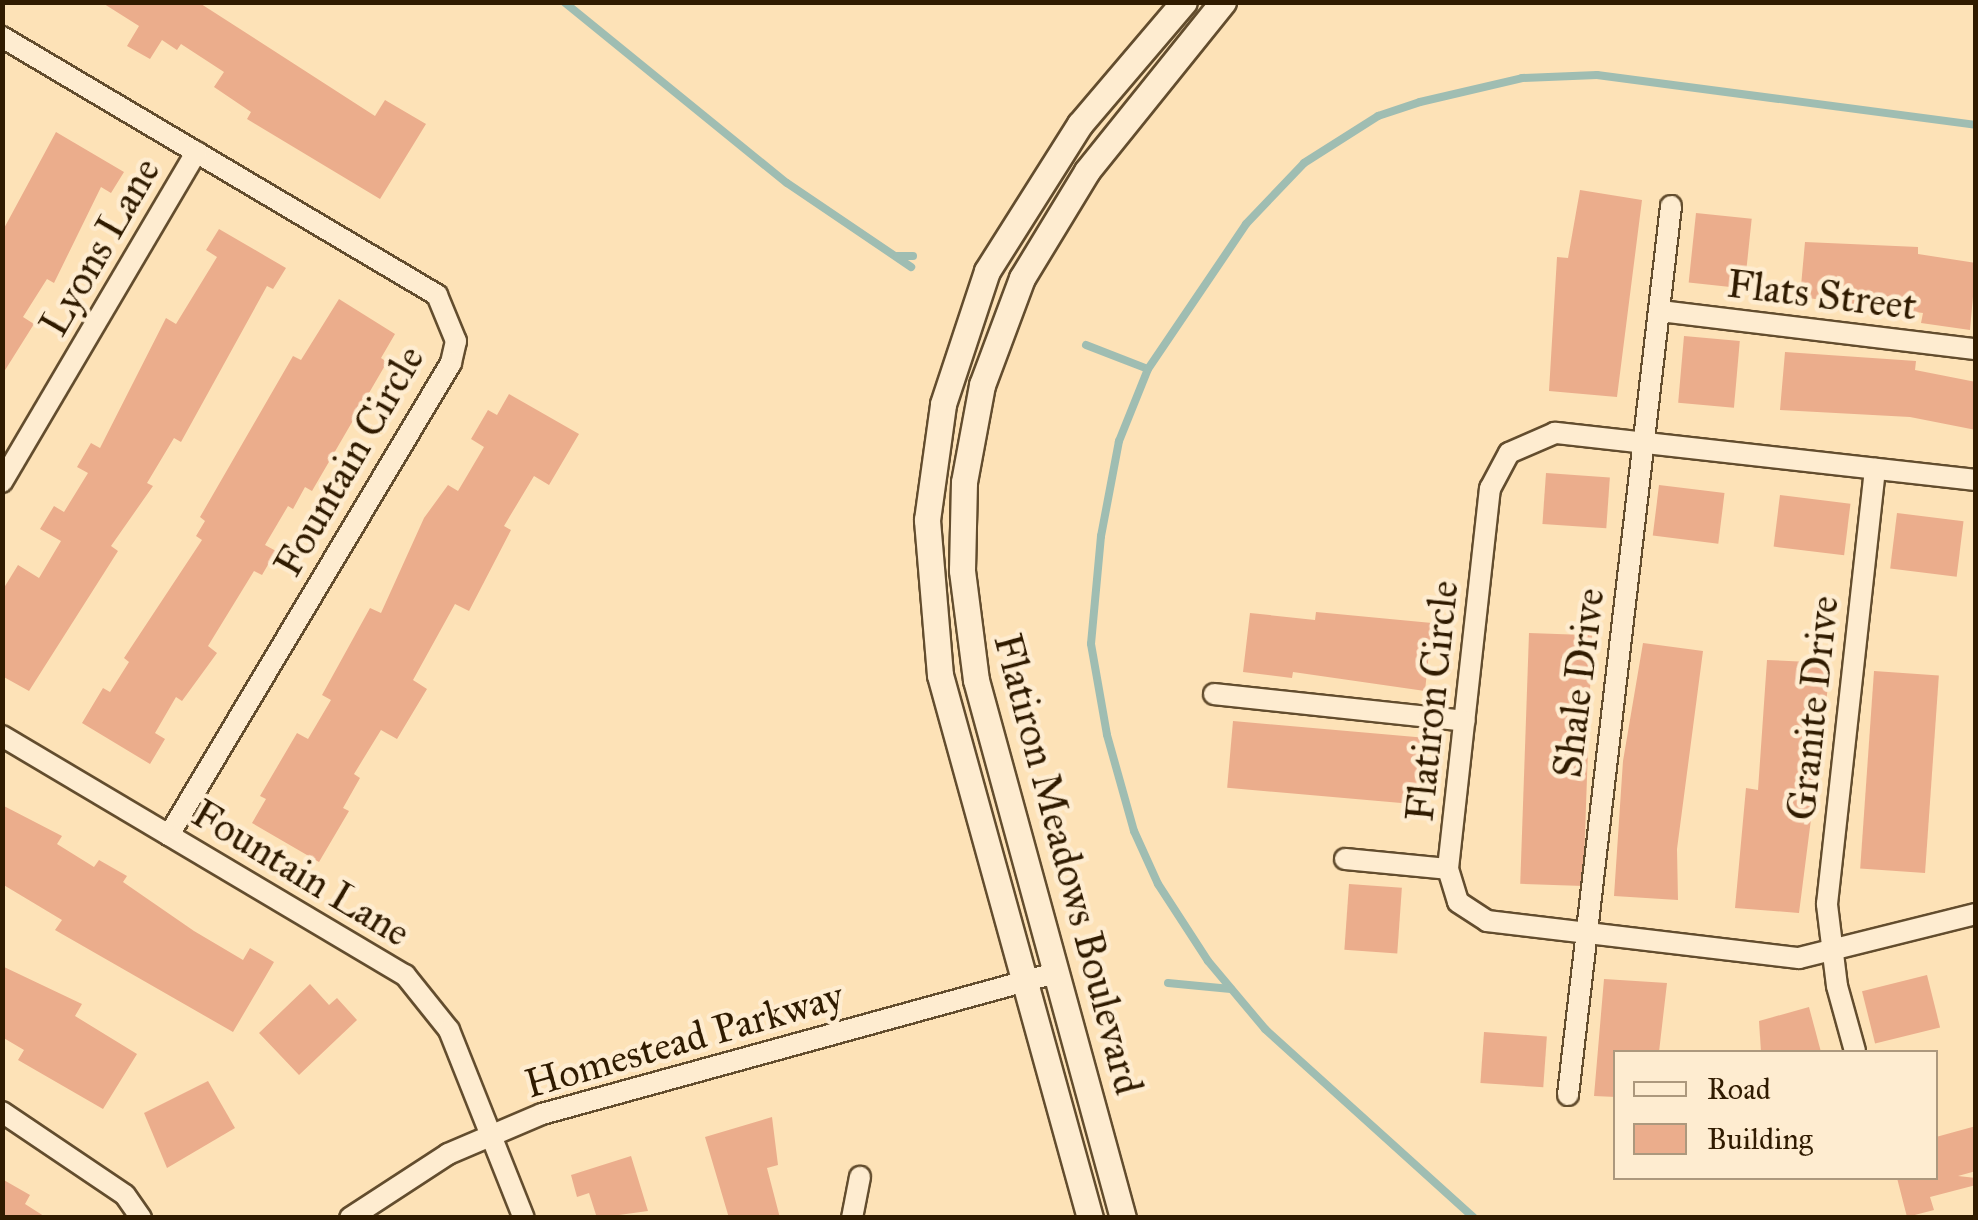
<!DOCTYPE html>
<style>
body{margin:0}
#map{position:relative;width:1978px;height:1220px;overflow:hidden;background:#fde2b7;font-family:"IM FELL Great Primer",serif}
div>[style]{position:absolute}
.stream>*{height:8px;margin:-4px;padding:0 4px;transform-origin:4px;border-radius:4px;background:#9fbdb2}
.building>*{inset:0;background:#ebad8c;transform-origin:0 0}
.roads{filter:drop-shadow(2px 0 #634d2e) drop-shadow(-2px 0 #634d2e) drop-shadow(0 2px #634d2e) drop-shadow(0 -2px #634d2e)}
.minor>*{height:20px;margin:-10px;padding:0 10px;transform-origin:10px;border-radius:10px;background:#feecd0}
.tertiary>*{height:25px;margin:-12.5px;padding:0 12.5px;transform-origin:12.5px;border-radius:12.5px;background:#feecd0}
span{translate:-50% -50%;white-space:nowrap;text-align:center;line-height:1.15;-webkit-text-stroke:9px #feecd0;paint-order:stroke}
.street-label{font-size:40px;color:#301b00}
.frame{position:absolute;inset:0;border:5px solid #301b00;pointer-events:none}
.legend{position:absolute;left:1613px;top:1050px;width:325px;height:130px;box-sizing:border-box;background:#feecd0;border:2px solid #ac987d;margin:0;padding:12px 18px;list-style:none;font-size:30px;color:#301b00}
.legend li{display:flex;align-items:center;gap:20px;height:50px}
.legend b{width:50px;border:2px solid #ac987d}
</style>
<div id="map">
<div class="stream">
<i style="left:564px;top:2px;width:287px;rotate:39.1deg"></i>
<i style="left:787px;top:183px;width:150px;rotate:34.1deg"></i>
<i style="left:897px;top:256px;width:16px"></i>
<i style="left:1086px;top:345px;width:66px;rotate:21.2deg"></i>
<i style="left:1148px;top:369px;width:78px;rotate:111.9deg"></i>
<i style="left:1119px;top:441px;width:97px;rotate:100.7deg"></i>
<i style="left:1101px;top:536px;width:108px;rotate:95.3deg"></i>
<i style="left:1091px;top:644px;width:92px;rotate:80deg"></i>
<i style="left:1107px;top:735px;width:100px;rotate:74.3deg"></i>
<i style="left:1134px;top:831px;width:58px;rotate:65.6deg"></i>
<i style="left:1158px;top:884px;width:92px;rotate:57deg"></i>
<i style="left:1208px;top:961px;width:89px;rotate:50deg"></i>
<i style="left:1265px;top:1029px;width:282px;rotate:42.1deg"></i>
<i style="left:1148px;top:369px;width:175px;rotate:-55.9deg"></i>
<i style="left:1246px;top:224px;width:84px;rotate:-46.4deg"></i>
<i style="left:1304px;top:163px;width:88px;rotate:-32.4deg"></i>
<i style="left:1378px;top:116px;width:44px;rotate:-18.4deg"></i>
<i style="left:1420px;top:102px;width:105px;rotate:-13.2deg"></i>
<i style="left:1522px;top:78px;width:75px;rotate:-2.3deg"></i>
<i style="left:1597px;top:75px;width:382px;rotate:7.5deg"></i>
<i style="left:1168px;top:983px;width:63px;rotate:5.4deg"></i>
</div>
<div class="building">
<i style="clip-path:polygon(101px 2px,198px 2px,375px 116px,385px 100px,426px 124px,380px 199px,247px 119px,251px 112px,214px 87px,224px 72px,181px 44px,177px 50px,162px 40px,150px 59px,127px 46px,139px 26px)"></i>
<i style="clip-path:polygon(56px 132px,124px 172px,111px 193px,101px 187px,54px 283px,47px 279px,23px 317px,34px 324px,2px 375px,2px 232px)"></i>
<i style="clip-path:polygon(1580px 190px,1642px 200px,1617px 397px,1549px 391px,1557px 257px,1568px 258px)"></i>
<i style="left:1696px;top:213px;width:56px;height:70px;rotate:6deg"></i>
<i style="clip-path:polygon(219px 229px,286px 268px,273px 289px,267px 286px,181px 442px,174px 438px,147px 483px,153px 486px,111px 546px,118px 551px,29px 691px,2px 676px,2px 591px,18px 565px,39px 578px,61px 541px,40px 529px,54px 506px,64px 512px,88px 473px,77px 467px,91px 443px,100px 448px,166px 318px,176px 324px,217px 257px,206px 250px)"></i>
<i style="clip-path:polygon(1805px 242px,1918px 247px,1918px 254px,1976px 263px,1970px 330px,1921px 323px,1923px 313px,1800px 297px)"></i>
<i style="clip-path:polygon(339px 299px,395px 334px,381px 358px,387px 362px,312px 491px,305px 487px,293px 509px,288px 506px,265px 545px,276px 551px,262px 575px,254px 571px,208px 646px,217px 653px,182px 701px,176px 697px,155px 733px,165px 739px,150px 764px,82px 723px,103px 688px,110px 692px,129px 662px,124px 658px,202px 540px,196px 536px,205px 521px,200px 517px,293px 356px,301px 360px)"></i>
<i style="left:1684px;top:336px;width:56px;height:67px;rotate:5deg"></i>
<i style="clip-path:polygon(1785px 352px,1916px 361px,1915px 370px,1976px 382px,1976px 430px,1910px 417px,1780px 410px)"></i>
<i style="clip-path:polygon(509px 394px,579px 434px,549px 485px,534px 476px,504px 526px,511px 530px,469px 611px,455px 604px,413px 680px,427px 689px,397px 739px,381px 730px,354px 774px,360px 778px,343px 808px,349px 811px,319px 862px,252px 823px,266px 799px,260px 796px,297px 733px,308px 739px,331px 700px,322px 695px,370px 608px,381px 613px,424px 518px,448px 485px,458px 491px,484px 447px,471px 439px,488px 410px,497px 415px)"></i>
<i style="left:1546px;top:473px;width:64px;height:51px;rotate:4deg"></i>
<i style="left:1659px;top:485px;width:66px;height:51px;rotate:7deg"></i>
<i style="left:1780px;top:495px;width:71px;height:52px;rotate:7deg"></i>
<i style="left:1897px;top:513px;width:67px;height:56px;rotate:7deg"></i>
<i style="clip-path:polygon(1316px 612px,1432px 623px,1425px 691px,1293px 672px,1292px 678px,1243px 672px,1250px 613px,1315px 620px)"></i>
<i style="left:1529px;top:633px;width:63px;height:251px;rotate:2deg"></i>
<i style="clip-path:polygon(1643px 643px,1703px 651px,1677px 849px,1678px 900px,1614px 896px,1623px 761px)"></i>
<i style="clip-path:polygon(1767px 660px,1831px 663px,1799px 913px,1735px 908px,1746px 788px,1758px 790px)"></i>
<i style="left:1874px;top:671px;width:65px;height:198px;rotate:4deg"></i>
<i style="left:1233px;top:721px;width:192px;height:67px;rotate:5deg"></i>
<i style="clip-path:polygon(2px 805px,62px 836px,57px 844px,94px 867px,99px 860px,127px 876px,123px 882px,194px 931px,243px 960px,250px 948px,274px 962px,233px 1032px,55px 930px,62px 920px,2px 884px)"></i>
<i style="left:1349px;top:884px;width:53px;height:66px;rotate:4deg"></i>
<i style="clip-path:polygon(2px 966px,82px 1004px,75px 1016px,137px 1054px,103px 1109px,18px 1060px,24px 1050px,2px 1037px)"></i>
<i style="left:1927px;top:975px;width:54px;height:67px;rotate:76deg"></i>
<i style="clip-path:polygon(1604px 979px,1667px 983px,1659px 1052px,1616px 1052px,1616px 1097px,1594px 1096px)"></i>
<i style="clip-path:polygon(310px 984px,329px 1005px,337px 998px,357px 1020px,299px 1075px,259px 1033px)"></i>
<i style="clip-path:polygon(1809px 1007px,1821px 1052px,1761px 1052px,1759px 1021px)"></i>
<i style="left:1484px;top:1032px;width:63px;height:51px;rotate:4deg"></i>
<i style="clip-path:polygon(208px 1081px,235px 1128px,167px 1168px,144px 1113px)"></i>
<i style="clip-path:polygon(772px 1117px,778px 1165px,767px 1168px,780px 1218px,729px 1218px,705px 1137px)"></i>
<i style="clip-path:polygon(1976px 1126px,1976px 1171px,1958px 1176px,1976px 1178px,1976px 1185px,1930px 1197px,1934px 1210px,1907px 1217px,1897px 1178px,1936px 1178px,1936px 1137px)"></i>
<i style="clip-path:polygon(631px 1156px,648px 1211px,597px 1218px,589px 1193px,577px 1197px,571px 1175px)"></i>
<i style="clip-path:polygon(2px 1179px,30px 1195px,25px 1204px,47px 1218px,2px 1218px)"></i>
</div>
<div class="roads">
<div class="minor">
<i style="left:2px;top:37px;width:506px;rotate:30.67deg"></i>
<i style="left:437px;top:295px;width:50px;rotate:67.6deg"></i>
<i style="left:456px;top:341px;width:23px;rotate:103deg"></i>
<i style="left:451px;top:363px;width:550px;rotate:120.86deg"></i>
<i style="left:1660px;top:311px;width:318px;rotate:6.9deg"></i>
<i style="left:1976px;top:480px;width:424px;rotate:-173.6deg"></i>
<i style="left:1555px;top:433px;width:50px;rotate:156.5deg"></i>
<i style="left:1509px;top:453px;width:40px;rotate:118deg"></i>
<i style="left:1490px;top:488px;width:383px;rotate:96.3deg"></i>
<i style="left:1448px;top:869px;width:34px;rotate:73deg"></i>
<i style="left:1458px;top:902px;width:35px;rotate:33deg"></i>
<i style="left:1487px;top:921px;width:314px;rotate:6.8deg"></i>
<i style="left:1799px;top:958px;width:182px;rotate:-14deg"></i>
<i style="left:2px;top:482px;width:383px;rotate:-59.5deg"></i>
<i style="left:1214px;top:694px;width:252px;rotate:6.1deg"></i>
<i style="left:2px;top:736px;width:469px;rotate:30.7deg"></i>
<i style="left:405px;top:975px;width:70px;rotate:51.3deg"></i>
<i style="left:449px;top:1030px;width:202px;rotate:68.3deg"></i>
<i style="left:1345px;top:859px;width:103px;rotate:5.5deg"></i>
<i style="left:1855px;top:1051px;width:67px;rotate:-105.5deg"></i>
<i style="left:1837px;top:986px;width:83px;rotate:-97deg"></i>
<i style="left:1827px;top:904px;width:438px;rotate:-83.7deg"></i>
<i style="left:1568px;top:1095px;width:895px;rotate:-83.39deg"></i>
<i style="left:2px;top:1112px;width:148px;rotate:34deg"></i>
<i style="left:125px;top:1195px;width:28px;rotate:55deg"></i>
<i style="left:350px;top:1218px;width:117px;rotate:-33.1deg"></i>
<i style="left:448px;top:1154px;width:102px;rotate:-23.1deg"></i>
<i style="left:542px;top:1114px;width:532px;rotate:-15.37deg"></i>
<i style="left:852px;top:1218px;width:42px;rotate:-79deg"></i>
</div>
<div class="tertiary">
<i style="left:1090px;top:1218px;width:563px;rotate:-105.44deg"></i>
<i style="left:940px;top:675px;width:156px;rotate:-94.8deg"></i>
<i style="left:927px;top:520px;width:117px;rotate:-82.1deg"></i>
<i style="left:943px;top:404px;width:140px;rotate:-71.7deg"></i>
<i style="left:987px;top:271px;width:174px;rotate:-57.7deg"></i>
<i style="left:1080px;top:124px;width:160px;rotate:-49.6deg"></i>
<i style="left:1123px;top:1218px;width:558px;rotate:-105.28deg"></i>
<i style="left:976px;top:680px;width:111px;rotate:-97.3deg"></i>
<i style="left:962px;top:570px;width:88px;rotate:-88.7deg"></i>
<i style="left:964px;top:482px;width:99px;rotate:-79.5deg"></i>
<i style="left:982px;top:385px;width:114px;rotate:-69.5deg"></i>
<i style="left:1022px;top:278px;width:125px;rotate:-58.7deg"></i>
<i style="left:1087px;top:171px;width:217px;rotate:-51.2deg"></i>
</div>
</div>
<div class="street-label">
<span style="left:100px;top:247px;rotate:-60deg">Lyons Lane</span>
<span style="left:1822px;top:295px;rotate:7deg">Flats Street</span>
<span style="left:349px;top:461px;rotate:-60deg">Fountain Circle</span>
<span style="left:1579px;top:683px;rotate:-83deg">Shale Drive</span>
<span style="left:1432px;top:701px;rotate:-84deg">Flatiron Circle</span>
<span style="left:1813px;top:708px;rotate:-84deg">Granite Drive</span>
<span style="left:1068px;top:864px;rotate:75deg">Flatiron Meadows Boulevard</span>
<span style="left:301px;top:873px;rotate:31deg">Fountain Lane</span>
<span style="left:684px;top:1040px;rotate:-16deg">Homestead Parkway</span>
</div>
<div class="frame"></div>
<ul class="legend">
<li><b style="height:12px;background:#feecd0"></b>Road</li>
<li><b style="height:28px;background:#ebad8c"></b>Building</li>
</ul>
</div>
